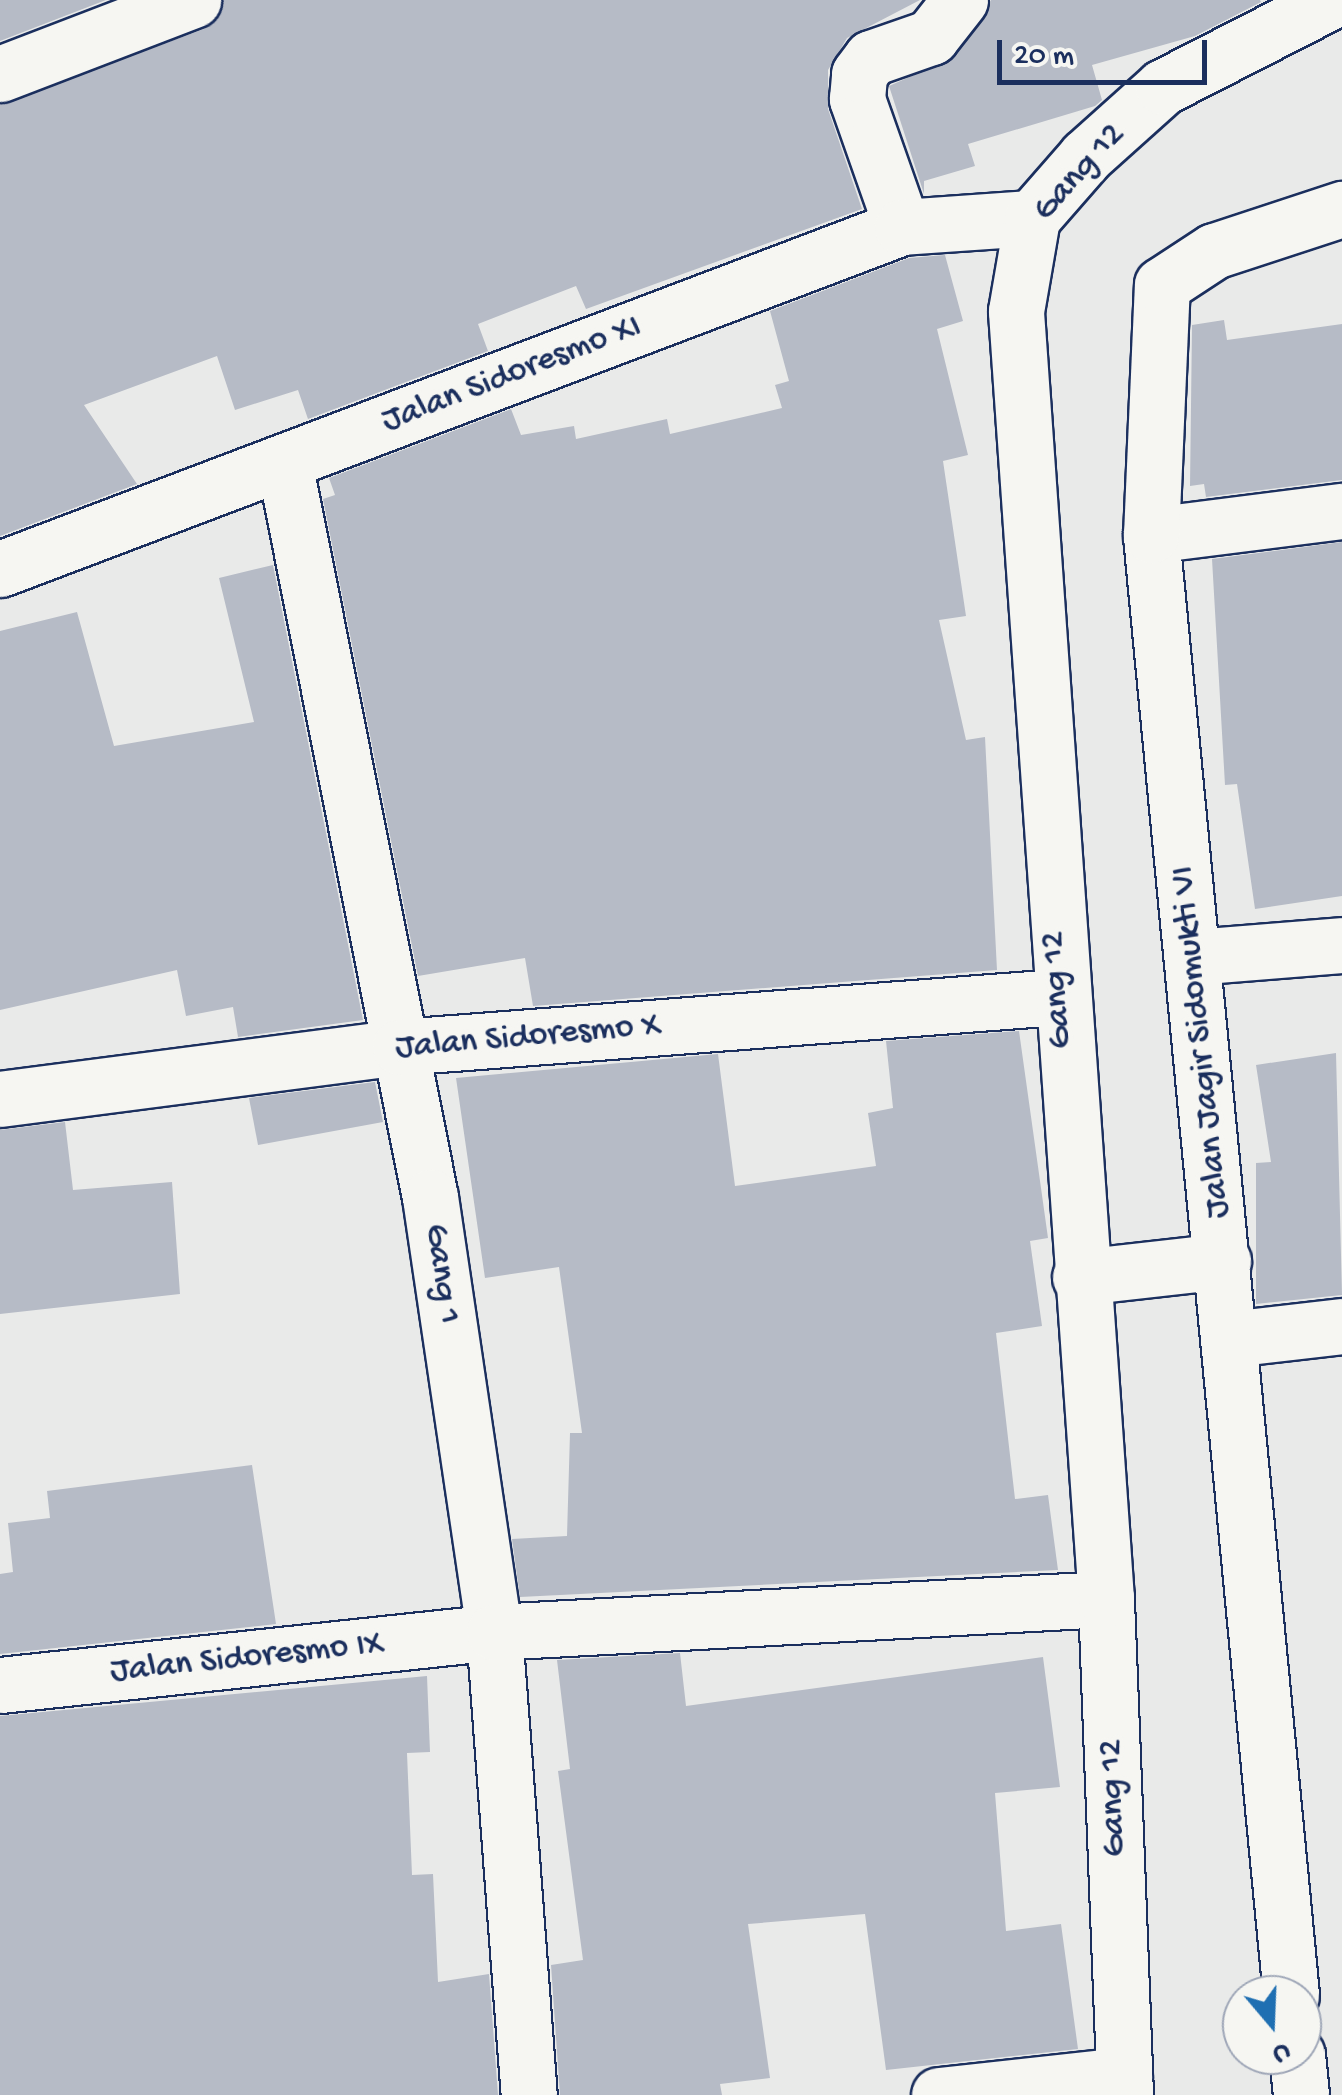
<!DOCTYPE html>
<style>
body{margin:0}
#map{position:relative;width:1342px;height:2095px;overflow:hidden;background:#e9eae9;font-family:"Gochi Hand",sans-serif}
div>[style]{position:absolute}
.building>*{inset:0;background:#b6bbc6}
.roads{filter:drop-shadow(2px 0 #1b2f5e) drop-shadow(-2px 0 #1b2f5e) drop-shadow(0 2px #1b2f5e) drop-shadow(0 -2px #1b2f5e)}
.minor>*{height:55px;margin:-27.5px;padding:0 27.5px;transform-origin:27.5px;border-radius:27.5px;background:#f6f6f2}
span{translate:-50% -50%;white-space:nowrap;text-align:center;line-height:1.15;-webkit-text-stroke:9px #f6f6f2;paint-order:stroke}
.street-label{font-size:35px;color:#1b2f5e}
.north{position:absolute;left:1222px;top:1975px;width:100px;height:100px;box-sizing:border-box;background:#f6f6f2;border:2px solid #9ea6b7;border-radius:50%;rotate:161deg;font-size:28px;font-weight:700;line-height:40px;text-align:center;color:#1b2f5e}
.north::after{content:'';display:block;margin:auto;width:35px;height:45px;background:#1f6fb2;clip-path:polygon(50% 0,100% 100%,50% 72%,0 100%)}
.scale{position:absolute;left:997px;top:40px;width:210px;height:45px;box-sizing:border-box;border:5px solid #1b2f5e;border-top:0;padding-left:12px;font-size:30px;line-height:35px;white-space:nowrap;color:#1b2f5e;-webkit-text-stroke:8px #f6f6f2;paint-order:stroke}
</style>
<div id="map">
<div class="building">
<i style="clip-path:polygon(0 0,106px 0,0 41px)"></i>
<i style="clip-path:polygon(223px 0,920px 0,847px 38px,828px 70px,828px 109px,862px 209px,586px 309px,576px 286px,478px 324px,488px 351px,308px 419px,298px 390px,235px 410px,217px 356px,84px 405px,137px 484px,0 536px,0 104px,204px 29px)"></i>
<i style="clip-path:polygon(991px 0,1260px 0,1261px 2px,1195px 36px,1092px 65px,1102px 100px,1095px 106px,968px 144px,975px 166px,924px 181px,924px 194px,889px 86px,955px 57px)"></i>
<i style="clip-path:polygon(945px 255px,963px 321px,937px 329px,968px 455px,943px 461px,966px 616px,939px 620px,966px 740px,985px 737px,997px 970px,533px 1006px,525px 958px,418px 976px,323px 499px,335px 495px,329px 478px,511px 409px,521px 435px,574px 426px,576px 439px,667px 419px,670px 434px,782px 408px,775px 385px,789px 381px,770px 311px,909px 258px)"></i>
<i style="clip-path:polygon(1224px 320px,1227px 340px,1342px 324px,1342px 480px,1206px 497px,1204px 484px,1190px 486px,1192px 325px)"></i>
<i style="clip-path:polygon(1342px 542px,1342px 896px,1255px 909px,1237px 784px,1225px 785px,1212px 559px)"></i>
<i style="clip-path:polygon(273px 565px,363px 1020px,238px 1037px,233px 1007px,186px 1016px,177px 970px,0 1010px,0 631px,77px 612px,114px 746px,254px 722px,219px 578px)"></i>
<i style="clip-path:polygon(1019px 1031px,1048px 1238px,1030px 1241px,1042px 1326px,996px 1333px,1015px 1499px,1048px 1495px,1058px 1570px,520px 1597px,512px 1539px,567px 1536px,570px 1433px,582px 1433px,559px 1267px,485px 1278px,456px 1078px,718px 1054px,735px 1186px,876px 1166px,868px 1113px,893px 1108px,886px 1041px)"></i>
<i style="clip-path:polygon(1336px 1053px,1342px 1295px,1256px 1304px,1256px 1163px,1271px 1162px,1256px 1065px)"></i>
<i style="clip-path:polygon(375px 1082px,383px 1122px,258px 1145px,249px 1098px)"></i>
<i style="clip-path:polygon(65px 1122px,73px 1190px,172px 1182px,180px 1294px,0 1314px,0 1130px)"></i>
<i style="clip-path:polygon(252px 1465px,276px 1624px,0 1654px,0 1574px,13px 1572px,8px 1523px,50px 1518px,47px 1491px)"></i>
<i style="clip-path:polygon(680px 1653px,686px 1706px,1043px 1657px,1060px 1787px,995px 1793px,1006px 1931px,1061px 1924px,1078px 2049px,886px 2070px,865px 1914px,748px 1924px,770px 2078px,720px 2084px,722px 2095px,560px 2095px,551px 1965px,583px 1960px,558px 1771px,570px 1769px,557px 1660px)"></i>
<i style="clip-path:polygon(427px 1676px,430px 1752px,407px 1753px,412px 1875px,433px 1874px,438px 1982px,489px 1974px,498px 2095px,0 2095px,0 1716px)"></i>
</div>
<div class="roads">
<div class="minor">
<i style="left:0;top:74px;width:207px;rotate:-21deg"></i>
<i style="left:902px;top:227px;width:136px;rotate:-109.4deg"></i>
<i style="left:857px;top:99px;width:25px;rotate:-85deg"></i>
<i style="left:859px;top:74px;width:20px;rotate:-53deg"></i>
<i style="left:871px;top:58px;width:64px;rotate:-19.3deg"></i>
<i style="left:931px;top:37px;width:47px;rotate:-51.9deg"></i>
<i style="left:284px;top:462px;width:749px;rotate:78.77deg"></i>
<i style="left:430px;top:1197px;width:440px;rotate:81.6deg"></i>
<i style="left:494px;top:1632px;width:464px;rotate:85.7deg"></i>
<i style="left:1151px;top:535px;width:193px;rotate:-7.2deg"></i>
<i style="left:0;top:569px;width:965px;rotate:-20.76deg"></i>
<i style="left:902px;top:227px;width:130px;rotate:-4deg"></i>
<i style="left:1194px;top:957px;width:148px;rotate:-4.6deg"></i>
<i style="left:0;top:1099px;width:403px;rotate:-7.4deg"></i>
<i style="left:400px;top:1047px;width:660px;rotate:-4.35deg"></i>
<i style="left:1080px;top:1277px;width:144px;rotate:-6.4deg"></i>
<i style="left:1230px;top:1339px;width:113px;rotate:-6.6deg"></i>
<i style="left:0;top:1685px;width:497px;rotate:-6.1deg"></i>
<i style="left:494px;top:1632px;width:613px;rotate:-3.09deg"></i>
<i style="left:1291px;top:1995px;width:1467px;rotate:-95.48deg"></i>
<i style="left:1151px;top:535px;width:250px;rotate:-87.5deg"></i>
<i style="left:1162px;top:285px;width:62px;rotate:-33.2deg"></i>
<i style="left:1214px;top:251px;width:135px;rotate:-18.2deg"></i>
<i style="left:1297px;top:2055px;width:40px;rotate:84.3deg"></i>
<i style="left:939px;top:2095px;width:186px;rotate:-6.2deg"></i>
<i style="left:1125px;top:2095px;width:496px;rotate:-92.2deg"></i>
<i style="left:1106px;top:1599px;width:1291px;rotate:-94deg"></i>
<i style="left:1016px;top:311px;width:94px;rotate:-80.2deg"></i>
<i style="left:1032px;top:218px;width:82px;rotate:-48.9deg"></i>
<i style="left:1086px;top:156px;width:103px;rotate:-41.9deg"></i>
<i style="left:1163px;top:87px;width:191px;rotate:-27.1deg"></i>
</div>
</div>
<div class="street-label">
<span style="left:1080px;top:173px;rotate:-48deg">Gang 12</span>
<span style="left:512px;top:375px;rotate:-21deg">Jalan Sidoresmo XI</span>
<span style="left:1058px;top:990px;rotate:-94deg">Gang 12</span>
<span style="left:528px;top:1038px;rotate:-5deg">Jalan Sidoresmo X</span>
<span style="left:1202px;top:1042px;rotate:-96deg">Jalan Jagir Sidomukti VI</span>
<span style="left:441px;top:1274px;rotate:82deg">Gang 1</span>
<span style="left:247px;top:1659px;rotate:-6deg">Jalan Sidoresmo IX</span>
<span style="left:1114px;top:1798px;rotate:-92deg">Gang 12</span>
</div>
<div class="north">U</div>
<div class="scale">20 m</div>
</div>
